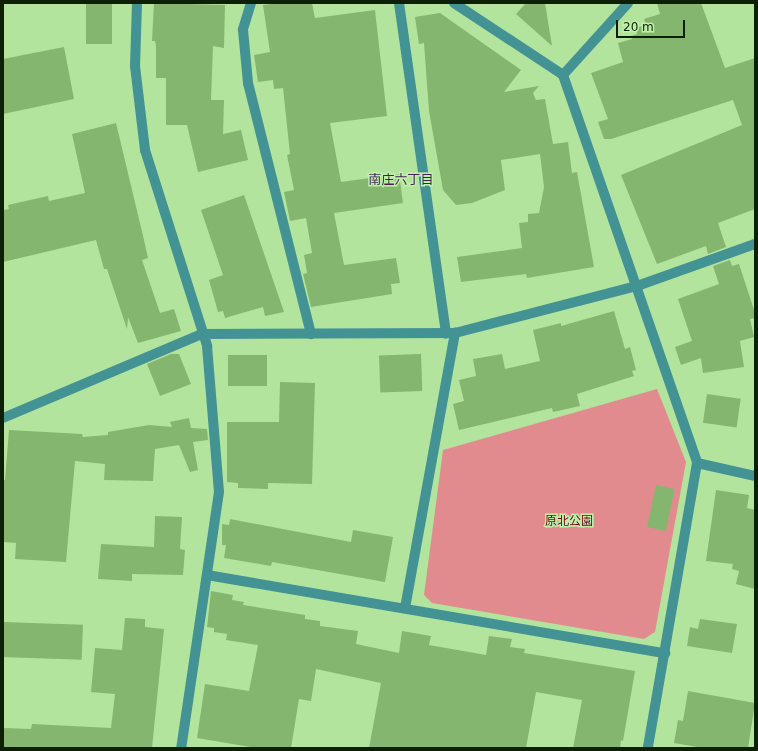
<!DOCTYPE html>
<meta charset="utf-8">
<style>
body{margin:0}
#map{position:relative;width:758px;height:751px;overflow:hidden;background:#b2e49e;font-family:"DejaVu Sans","Noto Sans JP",sans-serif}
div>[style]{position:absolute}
.green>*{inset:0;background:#e28b8f}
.building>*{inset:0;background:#84b66f;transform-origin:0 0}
.minor>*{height:10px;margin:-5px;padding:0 5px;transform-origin:5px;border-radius:5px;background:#439294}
span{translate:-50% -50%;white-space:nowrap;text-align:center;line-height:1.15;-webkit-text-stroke:3px #bff1aa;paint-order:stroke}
.park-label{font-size:12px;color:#72001e}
.neighbourhood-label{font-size:13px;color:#451d52}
.frame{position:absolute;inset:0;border:4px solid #0d2005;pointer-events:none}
.scale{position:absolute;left:616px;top:20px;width:69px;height:18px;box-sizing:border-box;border:2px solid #0d2005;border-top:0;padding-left:5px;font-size:12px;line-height:14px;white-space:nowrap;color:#0d2005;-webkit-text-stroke:3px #bff1aa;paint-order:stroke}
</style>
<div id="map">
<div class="green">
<i style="clip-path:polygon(657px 389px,686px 462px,655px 632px,644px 639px,432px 603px,424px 595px,443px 450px)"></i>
</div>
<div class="building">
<i style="left:86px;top:3px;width:26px;height:41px"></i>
<i style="clip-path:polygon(154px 3px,225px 5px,224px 48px,213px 46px,211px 100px,224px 100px,223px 134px,241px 130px,248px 160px,198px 172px,187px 125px,166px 125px,166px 78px,156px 78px,156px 46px,155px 41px,152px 41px)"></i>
<i style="clip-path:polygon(279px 3px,312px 3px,315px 18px,375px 10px,387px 116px,330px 123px,341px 182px,399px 174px,403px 203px,334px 213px,344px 265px,396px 258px,400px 283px,391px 284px,392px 294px,311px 307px,303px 274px,307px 273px,304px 255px,312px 253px,306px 218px,290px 221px,284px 192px,294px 190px,287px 155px,290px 154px,283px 88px,274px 89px,273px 80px,258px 82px,254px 55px,270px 52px,263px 5px)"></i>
<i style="clip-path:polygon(526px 3px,545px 3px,552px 46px,516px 14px)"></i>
<i style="clip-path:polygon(657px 3px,701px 3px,725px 68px,755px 58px,755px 209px,718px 223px,726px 247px,708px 254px,706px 246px,657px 264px,621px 175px,742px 125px,733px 100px,611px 139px,604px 139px,598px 122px,608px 119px,591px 73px,623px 62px,618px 43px,632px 39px,631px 36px,637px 34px,636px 28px,646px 25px,644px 19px,660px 14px)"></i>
<i style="clip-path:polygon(440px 13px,521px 70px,504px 92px,539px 86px,533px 93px,536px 100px,545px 99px,553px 144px,568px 142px,572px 173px,577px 172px,594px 267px,527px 278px,526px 274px,461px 282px,457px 257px,522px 248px,519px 223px,528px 222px,528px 214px,539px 213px,544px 187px,540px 154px,501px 160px,505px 190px,472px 203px,456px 205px,443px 190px,429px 111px,424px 43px,419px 44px,415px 17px)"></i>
<i style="clip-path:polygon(64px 47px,74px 99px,3px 114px,3px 59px)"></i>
<i style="clip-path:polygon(116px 123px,144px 240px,148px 258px,142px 260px,160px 313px,174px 309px,181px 331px,138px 343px,128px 317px,127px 329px,107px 269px,104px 269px,96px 240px,3px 262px,3px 210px,9px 209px,8px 205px,48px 196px,49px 201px,85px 193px,72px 134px)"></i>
<i style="clip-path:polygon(244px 195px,284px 312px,265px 316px,263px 307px,225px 318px,223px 311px,218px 312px,209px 280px,223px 275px,201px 210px)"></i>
<i style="clip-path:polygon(730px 260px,732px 266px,739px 264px,755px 313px,755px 318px,750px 319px,754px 337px,740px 341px,744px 367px,703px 373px,701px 358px,681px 365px,675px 347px,692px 341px,678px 299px,719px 284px,713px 266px)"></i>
<i style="clip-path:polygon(614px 311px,625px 349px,630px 347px,636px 370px,632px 371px,634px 376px,577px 394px,580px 406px,553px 412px,552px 408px,459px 430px,453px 404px,464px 401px,459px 380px,476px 376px,473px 359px,502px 354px,505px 369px,540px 361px,533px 330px,561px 323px,561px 326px)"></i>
<i style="clip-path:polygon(171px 354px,179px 354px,191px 384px,160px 396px,147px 364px)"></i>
<i style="left:421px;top:354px;width:37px;height:42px;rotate:88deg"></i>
<i style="left:228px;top:355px;width:39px;height:31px"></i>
<i style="clip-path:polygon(280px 382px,315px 383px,312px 484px,268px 483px,268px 489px,238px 488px,238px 483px,227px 482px,227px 422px,279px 422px)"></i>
<i style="left:707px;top:394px;width:34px;height:29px;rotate:8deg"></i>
<i style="clip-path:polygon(189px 418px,191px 428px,207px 429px,208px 440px,193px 442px,198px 470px,190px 472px,179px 445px,155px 449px,153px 481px,104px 480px,105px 464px,75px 461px,66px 562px,15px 559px,16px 543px,3px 542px,3px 480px,5px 480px,9px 430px,82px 434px,83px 437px,108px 435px,108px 432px,149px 425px,172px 427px,170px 422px)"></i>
<i style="left:656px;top:485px;width:19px;height:43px;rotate:12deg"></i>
<i style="clip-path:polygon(716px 490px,749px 495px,747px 508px,755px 510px,755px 589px,736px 584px,739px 571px,732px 569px,733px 564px,706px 561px)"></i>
<i style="clip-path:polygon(155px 516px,182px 517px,180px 549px,185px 550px,183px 575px,132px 574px,132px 581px,98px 579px,101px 544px,154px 547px)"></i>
<i style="clip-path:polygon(230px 519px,351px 542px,353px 530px,393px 537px,385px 582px,272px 562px,271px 566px,224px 558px,226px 545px,222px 545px,222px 524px,229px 525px)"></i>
<i style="clip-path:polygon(211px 591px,233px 595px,232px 600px,244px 602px,243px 605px,305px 615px,305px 619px,320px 621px,320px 626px,358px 631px,356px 644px,399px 653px,402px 631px,431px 636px,429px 645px,486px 655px,489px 636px,512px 639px,510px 647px,525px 649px,524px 653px,635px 671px,623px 741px,621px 740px,620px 748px,573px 748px,582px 700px,536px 692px,526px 748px,369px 748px,381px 683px,316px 669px,311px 701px,299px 699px,291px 748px,256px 748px,197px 738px,205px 684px,249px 691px,258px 645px,226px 640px,227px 634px,214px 632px,214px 628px,207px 627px)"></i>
<i style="clip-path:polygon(125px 618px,145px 619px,145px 627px,164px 629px,152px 748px,3px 748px,3px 728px,31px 729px,32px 724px,111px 728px,115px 694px,91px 692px,95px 648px,122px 650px)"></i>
<i style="clip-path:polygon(700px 619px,737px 624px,732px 653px,687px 646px,690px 627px,698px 629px)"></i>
<i style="left:3px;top:622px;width:80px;height:35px;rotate:2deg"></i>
<i style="clip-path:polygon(688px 691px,755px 703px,748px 748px,703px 748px,674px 743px,678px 720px,683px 721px)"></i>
</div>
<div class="minor">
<i style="left:137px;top:3px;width:63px;rotate:91.8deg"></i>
<i style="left:135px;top:66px;width:85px;rotate:83.2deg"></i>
<i style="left:145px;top:150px;width:206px;rotate:72.4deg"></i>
<i style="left:207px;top:346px;width:146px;rotate:85.3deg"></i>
<i style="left:219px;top:492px;width:259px;rotate:98.4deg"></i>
<i style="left:251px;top:3px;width:28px;rotate:107deg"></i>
<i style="left:243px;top:30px;width:53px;rotate:84.6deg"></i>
<i style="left:248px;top:83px;width:259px;rotate:75.9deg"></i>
<i style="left:399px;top:3px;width:334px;rotate:81.9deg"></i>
<i style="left:454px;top:3px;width:131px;rotate:33.4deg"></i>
<i style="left:563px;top:75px;width:410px;rotate:70.9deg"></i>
<i style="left:697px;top:463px;width:289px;rotate:99.8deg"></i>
<i style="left:563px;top:75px;width:97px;rotate:-47.9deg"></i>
<i style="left:3px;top:418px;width:216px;rotate:-22.9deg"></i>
<i style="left:202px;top:334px;width:253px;rotate:-0.2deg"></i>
<i style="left:455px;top:333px;width:188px;rotate:-14.5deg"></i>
<i style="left:637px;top:286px;width:125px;rotate:-19.6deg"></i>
<i style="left:697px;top:463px;width:59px;rotate:12.6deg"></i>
<i style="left:207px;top:575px;width:465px;rotate:9.7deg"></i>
<i style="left:405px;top:608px;width:280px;rotate:-79.7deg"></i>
</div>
<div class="park-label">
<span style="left:569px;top:522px">原北公園</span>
</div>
<div class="neighbourhood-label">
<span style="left:401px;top:180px">南庄六丁目</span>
</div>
<div class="frame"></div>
<div class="scale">20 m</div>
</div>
